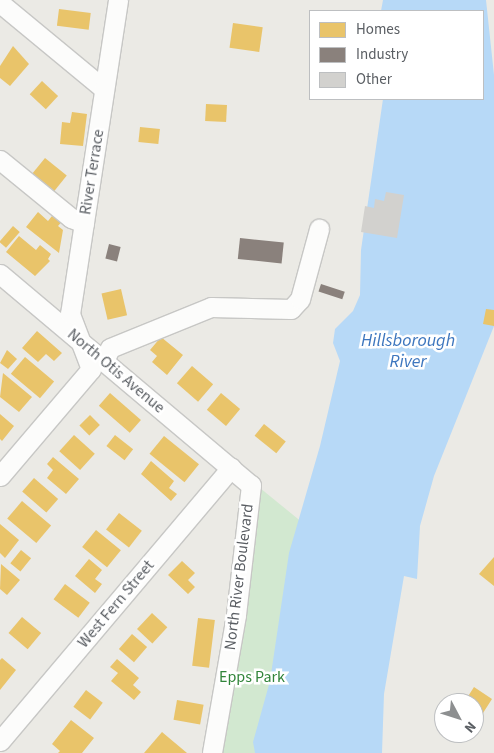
<!DOCTYPE html>
<style>
body{margin:0}
#map{position:relative;width:494px;height:753px;overflow:hidden;background:#ebeae5;font-family:"Source Sans 3",sans-serif}
div>[style]{position:absolute}
.green>*{inset:0;background:#d2e8d0}
.water>*{inset:0;background:#b7d9f7}
.homes>*{inset:0;background:#e9c46a;transform-origin:0 0}
.industry>*{inset:0;background:#8a817c;transform-origin:0 0}
.building>*{inset:0;background:#d2d1ce}
.roads{filter:drop-shadow(1px 0 #c7c7c5) drop-shadow(-1px 0 #c7c7c5) drop-shadow(0 1px #c7c7c5) drop-shadow(0 -1px #c7c7c5)}
.minor>*{height:19px;margin:-9.5px;padding:0 9.5px;transform-origin:9.5px;border-radius:9.5px;background:#fcfcfb}
span{translate:-50% -50%;white-space:nowrap;text-align:center;line-height:1.15;-webkit-text-stroke:5px #fff;paint-order:stroke}
.street-label{font-size:16px;color:#5a5e63}
.park-label{font-size:16px;color:#318439}
.water-label{font-size:18px;color:#3d76be;font-style:italic}
.legend{position:absolute;left:309px;top:10px;width:175px;height:90px;box-sizing:border-box;background:#fff;border:1px solid #bdbfc1;margin:0;padding:6px 9px;list-style:none;font-size:15px;color:#5a5e63}
.legend li{display:flex;align-items:center;gap:10px;height:25px}
.legend b{width:25px;border:1px solid #bdbfc1}
.north{position:absolute;left:434px;top:693px;width:50px;height:50px;box-sizing:border-box;background:#fff;border:1px solid #bdbfc1;border-radius:50%;rotate:130deg;font-size:14px;font-weight:700;line-height:20px;text-align:center;color:#5a5e63}
.north::after{content:'';display:block;margin:auto;width:18px;height:22px;background:#8d8f90;clip-path:polygon(50% 0,100% 100%,50% 72%,0 100%)}
</style>
<div id="map">
<div class="green">
<i style="clip-path:polygon(260px 488px,303px 523px,260px 753px,216px 753px)"></i>
</div>
<div class="water">
<i style="clip-path:polygon(383px 0,486px 0,494px 75px,494px 326px,434px 476px,420px 526px,417px 579px,404px 576px,384px 694px,382px 753px,255px 753px,253px 742px,270px 681px,289px 553px,320px 446px,340px 361px,333px 343px,335px 329px,353px 311px,360px 295px,361px 250px,383px 99px,483px 99px,483px 11px,381px 11px)"></i>
</div>
<div class="homes">
<i style="left:59px;top:9px;width:32px;height:17px;rotate:7deg"></i>
<i style="left:233px;top:23px;width:30px;height:25px;rotate:8deg"></i>
<i style="clip-path:polygon(13px 46px,29px 64px,10px 86px,0 78px,0 66px)"></i>
<i style="left:42px;top:81px;width:22px;height:18px;rotate:43deg"></i>
<i style="left:206px;top:104px;width:21px;height:17px;rotate:3deg"></i>
<i style="clip-path:polygon(72px 112px,87px 114px,83px 146px,60px 144px,62px 122px,70px 123px)"></i>
<i style="left:140px;top:127px;width:20px;height:15px;rotate:6deg"></i>
<i style="left:45px;top:158px;width:28px;height:22px;rotate:39deg"></i>
<i style="clip-path:polygon(56px 211px,65px 218px,58px 226px,63px 230px,59px 253px,26px 227px,38px 212px,48px 221px)"></i>
<i style="left:13px;top:226px;width:9px;height:21px;rotate:41deg"></i>
<i style="clip-path:polygon(19px 236px,36px 250px,40px 245px,51px 254px,48px 259px,50px 261px,35px 276px,6px 252px)"></i>
<i style="left:121px;top:289px;width:27px;height:20px;rotate:77deg"></i>
<i style="clip-path:polygon(486px 309px,494px 310px,494px 326px,483px 324px)"></i>
<i style="clip-path:polygon(37px 331px,62px 353px,54px 361px,46px 354px,38px 362px,22px 348px)"></i>
<i style="clip-path:polygon(161px 337px,183px 355px,167px 375px,152px 362px,157px 356px,150px 350px)"></i>
<i style="clip-path:polygon(7px 350px,17px 359px,8px 369px,0 363px)"></i>
<i style="left:25px;top:357px;width:38px;height:22px;rotate:40deg"></i>
<i style="left:192px;top:366px;width:28px;height:23px;rotate:41deg"></i>
<i style="clip-path:polygon(3px 373px,32px 397px,19px 412px,0 397px)"></i>
<i style="left:110px;top:393px;width:41px;height:17px;rotate:41deg"></i>
<i style="left:221px;top:393px;width:25px;height:22px;rotate:40deg"></i>
<i style="clip-path:polygon(0 414px,14px 426px,2px 441px,0 439px)"></i>
<i style="left:90px;top:415px;width:14px;height:15px;rotate:45deg"></i>
<i style="left:264px;top:424px;width:28px;height:15px;rotate:39deg"></i>
<i style="left:74px;top:435px;width:28px;height:22px;rotate:42deg"></i>
<i style="left:115px;top:435px;width:23px;height:14px;rotate:38deg"></i>
<i style="left:164px;top:436px;width:45px;height:23px;rotate:39deg"></i>
<i style="clip-path:polygon(53px 457px,79px 479px,66px 494px,47px 478px,53px 470px,47px 464px)"></i>
<i style="clip-path:polygon(151px 461px,174px 481px,169px 488px,177px 494px,171px 501px,141px 474px)"></i>
<i style="left:34px;top:478px;width:32px;height:18px;rotate:41deg"></i>
<i style="left:22px;top:501px;width:38px;height:23px;rotate:40deg"></i>
<i style="left:119px;top:513px;width:29px;height:21px;rotate:38deg"></i>
<i style="clip-path:polygon(0 524px,19px 540px,5px 558px,0 553px)"></i>
<i style="left:96px;top:530px;width:32px;height:22px;rotate:39deg"></i>
<i style="left:21px;top:550px;width:13px;height:17px;rotate:39deg"></i>
<i style="clip-path:polygon(494px 557px,494px 586px,479px 574px)"></i>
<i style="clip-path:polygon(89px 559px,102px 570px,95px 579px,102px 584px,95px 593px,75px 576px)"></i>
<i style="clip-path:polygon(182px 561px,195px 573px,188px 580px,195px 587px,188px 594px,168px 575px)"></i>
<i style="clip-path:polygon(1px 564px,20px 580px,7px 595px,0 589px)"></i>
<i style="left:65px;top:584px;width:31px;height:19px;rotate:37deg"></i>
<i style="left:152px;top:613px;width:21px;height:22px;rotate:43deg"></i>
<i style="left:22px;top:617px;width:25px;height:21px;rotate:40deg"></i>
<i style="left:198px;top:618px;width:17px;height:48px;rotate:7deg"></i>
<i style="left:132px;top:634px;width:20px;height:20px;rotate:41deg"></i>
<i style="clip-path:polygon(2px 658px,16px 670px,0 690px,0 660px)"></i>
<i style="clip-path:polygon(117px 659px,139px 678px,133px 685px,141px 692px,134px 700px,111px 681px,118px 673px,110px 667px)"></i>
<i style="clip-path:polygon(474px 687px,492px 699px,483px 713px,474px 708px,474px 703px,465px 701px)"></i>
<i style="left:86px;top:690px;width:21px;height:21px;rotate:37deg"></i>
<i style="left:177px;top:700px;width:27px;height:20px;rotate:10deg"></i>
<i style="clip-path:polygon(71px 720px,94px 738px,82px 753px,58px 753px,60px 751px,52px 744px)"></i>
<i style="clip-path:polygon(162px 732px,187px 753px,144px 753px)"></i>
</div>
<div class="industry">
<i style="left:240px;top:238px;width:44px;height:21px;rotate:6deg"></i>
<i style="left:109px;top:244px;width:12px;height:15px;rotate:14deg"></i>
<i style="left:321px;top:284px;width:25px;height:8px;rotate:18deg"></i>
</div>
<div class="building">
<i style="clip-path:polygon(386px 192px,404px 195px,397px 238px,361px 232px,365px 206px,374px 208px,375px 199px,384px 201px)"></i>
</div>
<div class="roads">
<div class="minor">
<i style="left:0;top:3px;width:135px;rotate:39.6deg"></i>
<i style="left:0;top:160px;width:92px;rotate:39.2deg"></i>
<i style="left:71px;top:218px;width:14px;rotate:21deg"></i>
<i style="left:0;top:274px;width:328px;rotate:40.1deg"></i>
<i style="left:251px;top:485px;width:131px;rotate:96.6deg"></i>
<i style="left:236px;top:615px;width:140px;rotate:99.9deg"></i>
<i style="left:104px;top:361px;width:14px;rotate:-65deg"></i>
<i style="left:110px;top:348px;width:109px;rotate:-22.1deg"></i>
<i style="left:211px;top:307px;width:80px;rotate:1.4deg"></i>
<i style="left:291px;top:309px;width:13px;rotate:-48deg"></i>
<i style="left:300px;top:299px;width:73px;rotate:-74.8deg"></i>
<i style="left:0;top:476px;width:140px;rotate:-49.6deg"></i>
<i style="left:91px;top:369px;width:59px;rotate:-110.9deg"></i>
<i style="left:70px;top:314px;width:318px;rotate:-81.3deg"></i>
<i style="left:0;top:741px;width:358px;rotate:-49.8deg"></i>
</div>
</div>
<div class="street-label">
<span style="left:92px;top:172px;rotate:-81deg">River Terrace</span>
<span style="left:116px;top:371px;rotate:40deg">North Otis Avenue</span>
<span style="left:239px;top:577px;rotate:-83deg">North River Boulevard</span>
<span style="left:116px;top:604px;rotate:-50deg">West Fern Street</span>
</div>
<div class="park-label">
<span style="left:252px;top:677px">Epps Park</span>
</div>
<div class="water-label">
<span style="left:408px;top:352px">Hillsborough<br>River</span>
</div>
<ul class="legend">
<li><b style="height:14px;background:#e9c46a"></b>Homes</li>
<li><b style="height:14px;background:#8a817c"></b>Industry</li>
<li><b style="height:14px;background:#d2d1ce"></b>Other</li>
</ul>
<div class="north">N</div>
</div>
